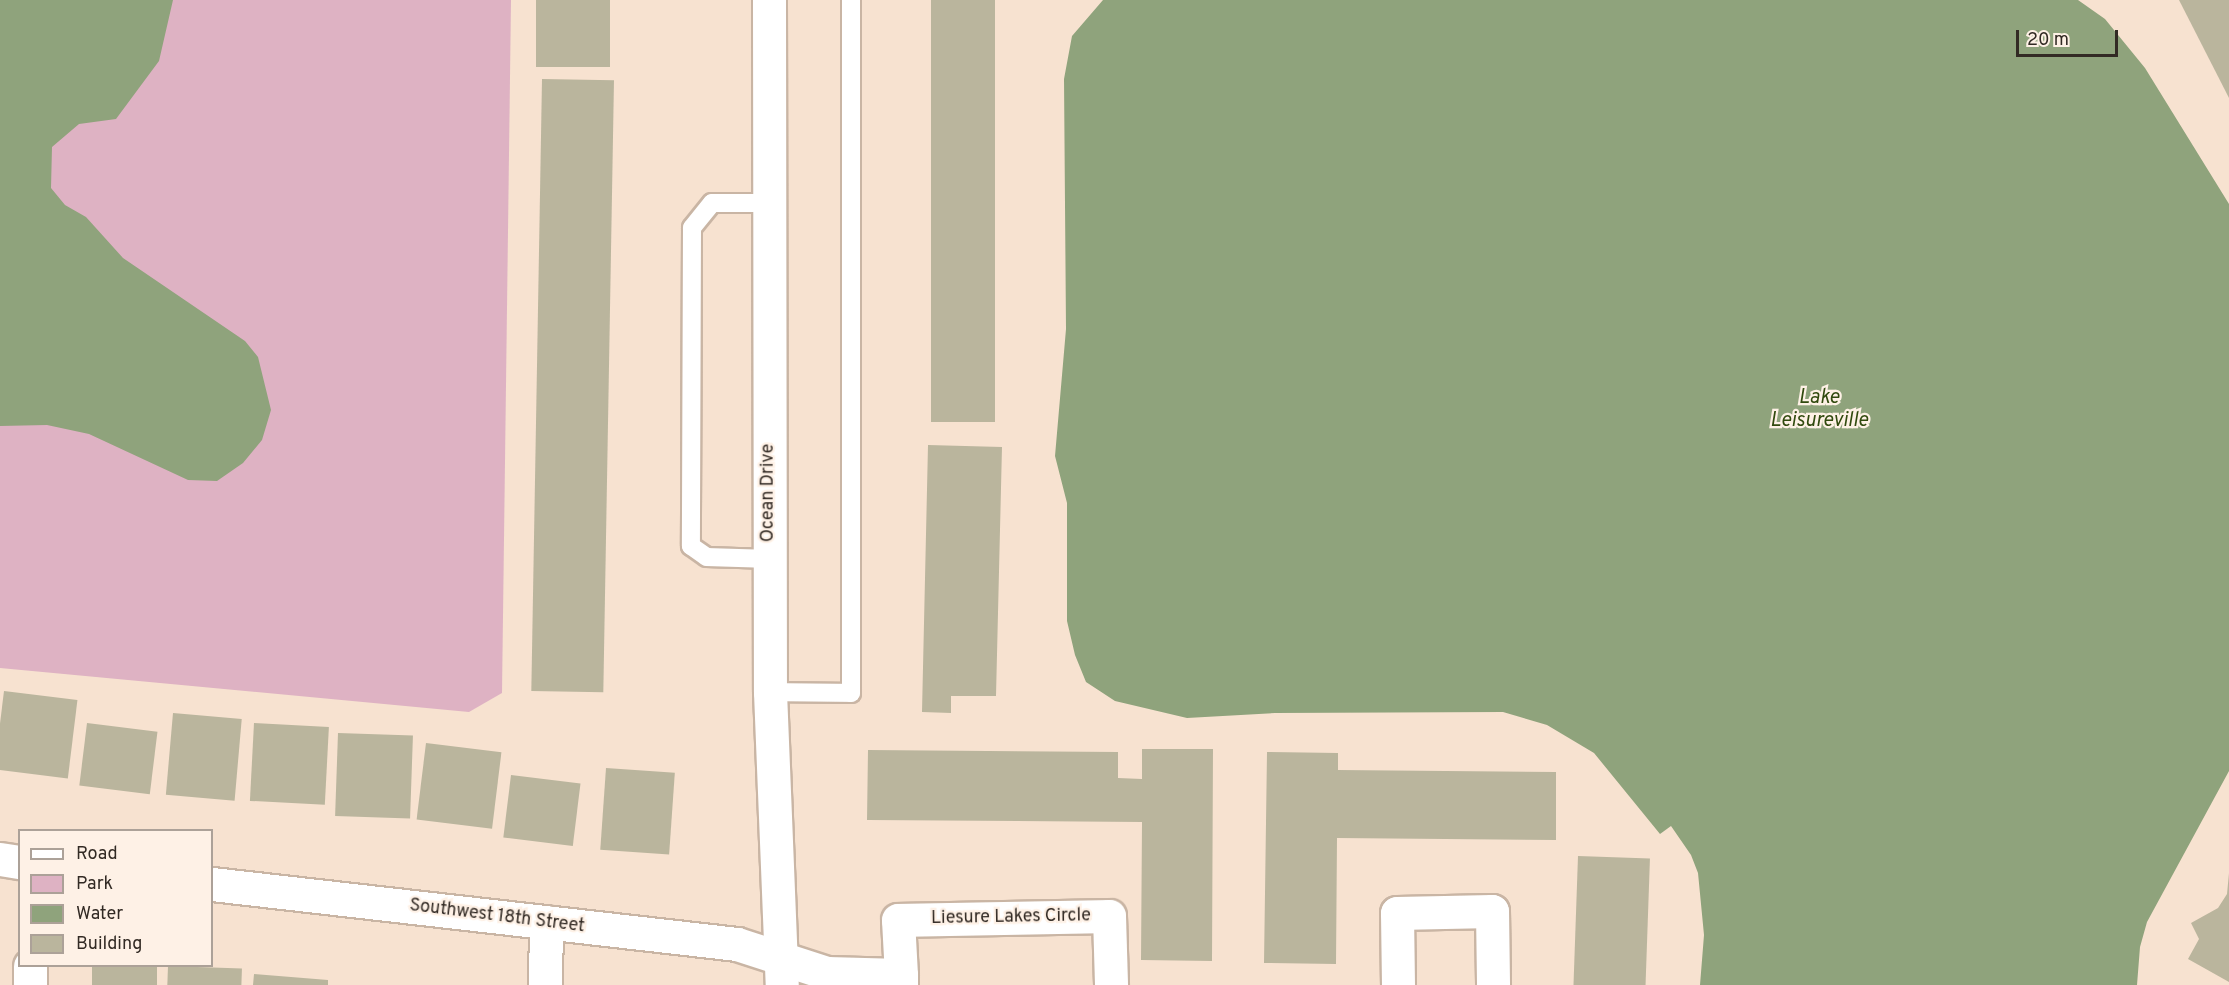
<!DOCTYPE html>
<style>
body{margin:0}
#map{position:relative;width:2229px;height:985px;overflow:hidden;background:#f7e2d0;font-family:Overpass,sans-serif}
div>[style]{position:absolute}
.green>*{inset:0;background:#deb2c3}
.water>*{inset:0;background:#8fa37c}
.building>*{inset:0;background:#bab59d;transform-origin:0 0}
.roads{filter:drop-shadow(2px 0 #c9b5a4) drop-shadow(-2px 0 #c9b5a4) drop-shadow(0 2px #c9b5a4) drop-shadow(0 -2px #c9b5a4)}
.lane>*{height:18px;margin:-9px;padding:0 9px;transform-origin:9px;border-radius:9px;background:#fff}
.street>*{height:33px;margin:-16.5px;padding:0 16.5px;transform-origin:16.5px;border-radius:16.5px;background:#fff}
span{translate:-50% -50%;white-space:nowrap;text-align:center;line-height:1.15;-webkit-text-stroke:4.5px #fef1e6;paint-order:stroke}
.street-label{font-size:18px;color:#322a24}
.water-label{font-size:20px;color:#314a0e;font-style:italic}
.legend{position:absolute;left:18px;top:829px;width:195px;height:138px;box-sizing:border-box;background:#fef1e6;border:2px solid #aca198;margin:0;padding:8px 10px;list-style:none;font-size:18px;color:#322a24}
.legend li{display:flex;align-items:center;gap:12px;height:30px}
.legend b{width:30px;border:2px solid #aca198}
.scale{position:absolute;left:2016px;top:30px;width:102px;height:27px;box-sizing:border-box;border:3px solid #322a24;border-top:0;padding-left:8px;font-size:18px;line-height:21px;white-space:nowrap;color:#322a24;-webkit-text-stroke:4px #fef1e6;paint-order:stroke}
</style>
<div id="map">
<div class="green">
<i style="clip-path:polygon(0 0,511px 0,502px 693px,469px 712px,0 668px)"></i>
</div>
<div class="water">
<i style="clip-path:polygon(0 0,173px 0,159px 61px,116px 119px,79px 124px,52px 147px,51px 188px,65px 205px,86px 217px,123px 258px,245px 341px,258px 357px,271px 410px,262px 440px,243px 463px,217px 481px,188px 480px,89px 434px,47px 425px,0 426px)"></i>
<i style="clip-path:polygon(1103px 0,2078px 0,2105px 19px,2145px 68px,2229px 204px,2229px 771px,2147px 922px,2140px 947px,2137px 985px,1700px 985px,1704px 935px,1698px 873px,1691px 855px,1671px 826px,1660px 834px,1594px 753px,1547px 725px,1503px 712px,1275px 713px,1187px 718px,1115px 701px,1086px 682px,1075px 655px,1067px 621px,1067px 503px,1055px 456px,1066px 329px,1064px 79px,1072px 36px)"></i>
</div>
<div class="building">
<i style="left:536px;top:0;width:74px;height:67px"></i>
<i style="left:931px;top:0;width:64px;height:422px"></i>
<i style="clip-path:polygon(2179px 0,2229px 0,2229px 98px)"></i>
<i style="left:542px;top:79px;width:72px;height:612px;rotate:1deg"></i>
<i style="clip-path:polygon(928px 445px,1002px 447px,996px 696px,951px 696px,951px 713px,922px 712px)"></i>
<i style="left:4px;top:691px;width:74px;height:79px;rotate:7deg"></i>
<i style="left:173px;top:713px;width:69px;height:82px;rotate:5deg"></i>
<i style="left:87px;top:723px;width:71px;height:63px;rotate:7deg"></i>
<i style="left:254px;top:723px;width:75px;height:78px;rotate:3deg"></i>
<i style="left:338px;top:733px;width:75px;height:83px;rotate:2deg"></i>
<i style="left:426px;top:743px;width:76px;height:77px;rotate:7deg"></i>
<i style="clip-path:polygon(1142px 749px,1213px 749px,1212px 961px,1141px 960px,1142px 822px,867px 820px,868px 750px,1118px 752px,1118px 778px,1142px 779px)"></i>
<i style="clip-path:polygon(1267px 752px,1338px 753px,1338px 770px,1556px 772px,1556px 840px,1337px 838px,1336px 964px,1264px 963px)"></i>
<i style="left:606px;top:768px;width:69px;height:82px;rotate:4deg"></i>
<i style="left:511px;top:775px;width:70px;height:63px;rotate:7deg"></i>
<i style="left:1578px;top:856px;width:72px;height:129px;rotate:2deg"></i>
<i style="clip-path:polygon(2229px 873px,2229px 982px,2188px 959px,2199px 939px,2191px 923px,2218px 908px,2227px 894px)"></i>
<i style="left:92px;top:966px;width:65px;height:19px"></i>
<i style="left:168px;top:966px;width:74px;height:19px;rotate:2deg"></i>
<i style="clip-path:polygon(254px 974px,328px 980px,328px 985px,253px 985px)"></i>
</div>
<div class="roads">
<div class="lane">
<i style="left:769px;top:203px;width:57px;rotate:180deg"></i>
<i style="left:712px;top:203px;width:32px;rotate:129deg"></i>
<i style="left:692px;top:228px;width:318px;rotate:90.2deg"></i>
<i style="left:691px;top:546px;width:19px;rotate:35deg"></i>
<i style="left:707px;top:557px;width:63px;rotate:1.8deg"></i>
<i style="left:770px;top:692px;width:81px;rotate:0.7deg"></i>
<i style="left:851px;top:693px;width:693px;rotate:-90deg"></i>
</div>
<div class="street">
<i style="left:769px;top:0;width:692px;rotate:89.92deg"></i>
<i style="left:770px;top:692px;width:293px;rotate:87.7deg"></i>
<i style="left:0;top:859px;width:20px;rotate:9deg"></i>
<i style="left:212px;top:884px;width:528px;rotate:6.52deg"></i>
<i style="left:737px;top:944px;width:95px;rotate:17.9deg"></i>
<i style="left:827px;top:973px;width:74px;rotate:1.5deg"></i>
<i style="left:901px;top:975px;width:10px;rotate:90deg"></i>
<i style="left:30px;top:966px;width:19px;rotate:90deg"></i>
<i style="left:901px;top:975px;width:55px;rotate:-93.1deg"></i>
<i style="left:898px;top:920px;width:211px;rotate:-1.1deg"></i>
<i style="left:1109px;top:916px;width:69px;rotate:88.3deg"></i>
<i style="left:545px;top:985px;width:63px;rotate:-89.1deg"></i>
<i style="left:1398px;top:985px;width:72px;rotate:-90.8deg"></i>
<i style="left:1397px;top:913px;width:95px;rotate:-1.2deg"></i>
<i style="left:1492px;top:911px;width:74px;rotate:89.2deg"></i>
</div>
</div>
<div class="street-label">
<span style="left:769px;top:493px;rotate:-90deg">Ocean Drive</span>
<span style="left:497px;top:917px;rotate:7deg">Southwest 18th Street</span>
<span style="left:1011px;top:918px;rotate:-1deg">Liesure Lakes Circle</span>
</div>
<div class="water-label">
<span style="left:1819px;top:410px">Lake<br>Leisureville</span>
</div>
<ul class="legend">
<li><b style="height:8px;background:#fff"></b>Road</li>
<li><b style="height:16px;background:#deb2c3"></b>Park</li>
<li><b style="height:16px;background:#8fa37c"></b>Water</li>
<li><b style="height:16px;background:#bab59d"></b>Building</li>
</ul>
<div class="scale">20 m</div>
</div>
